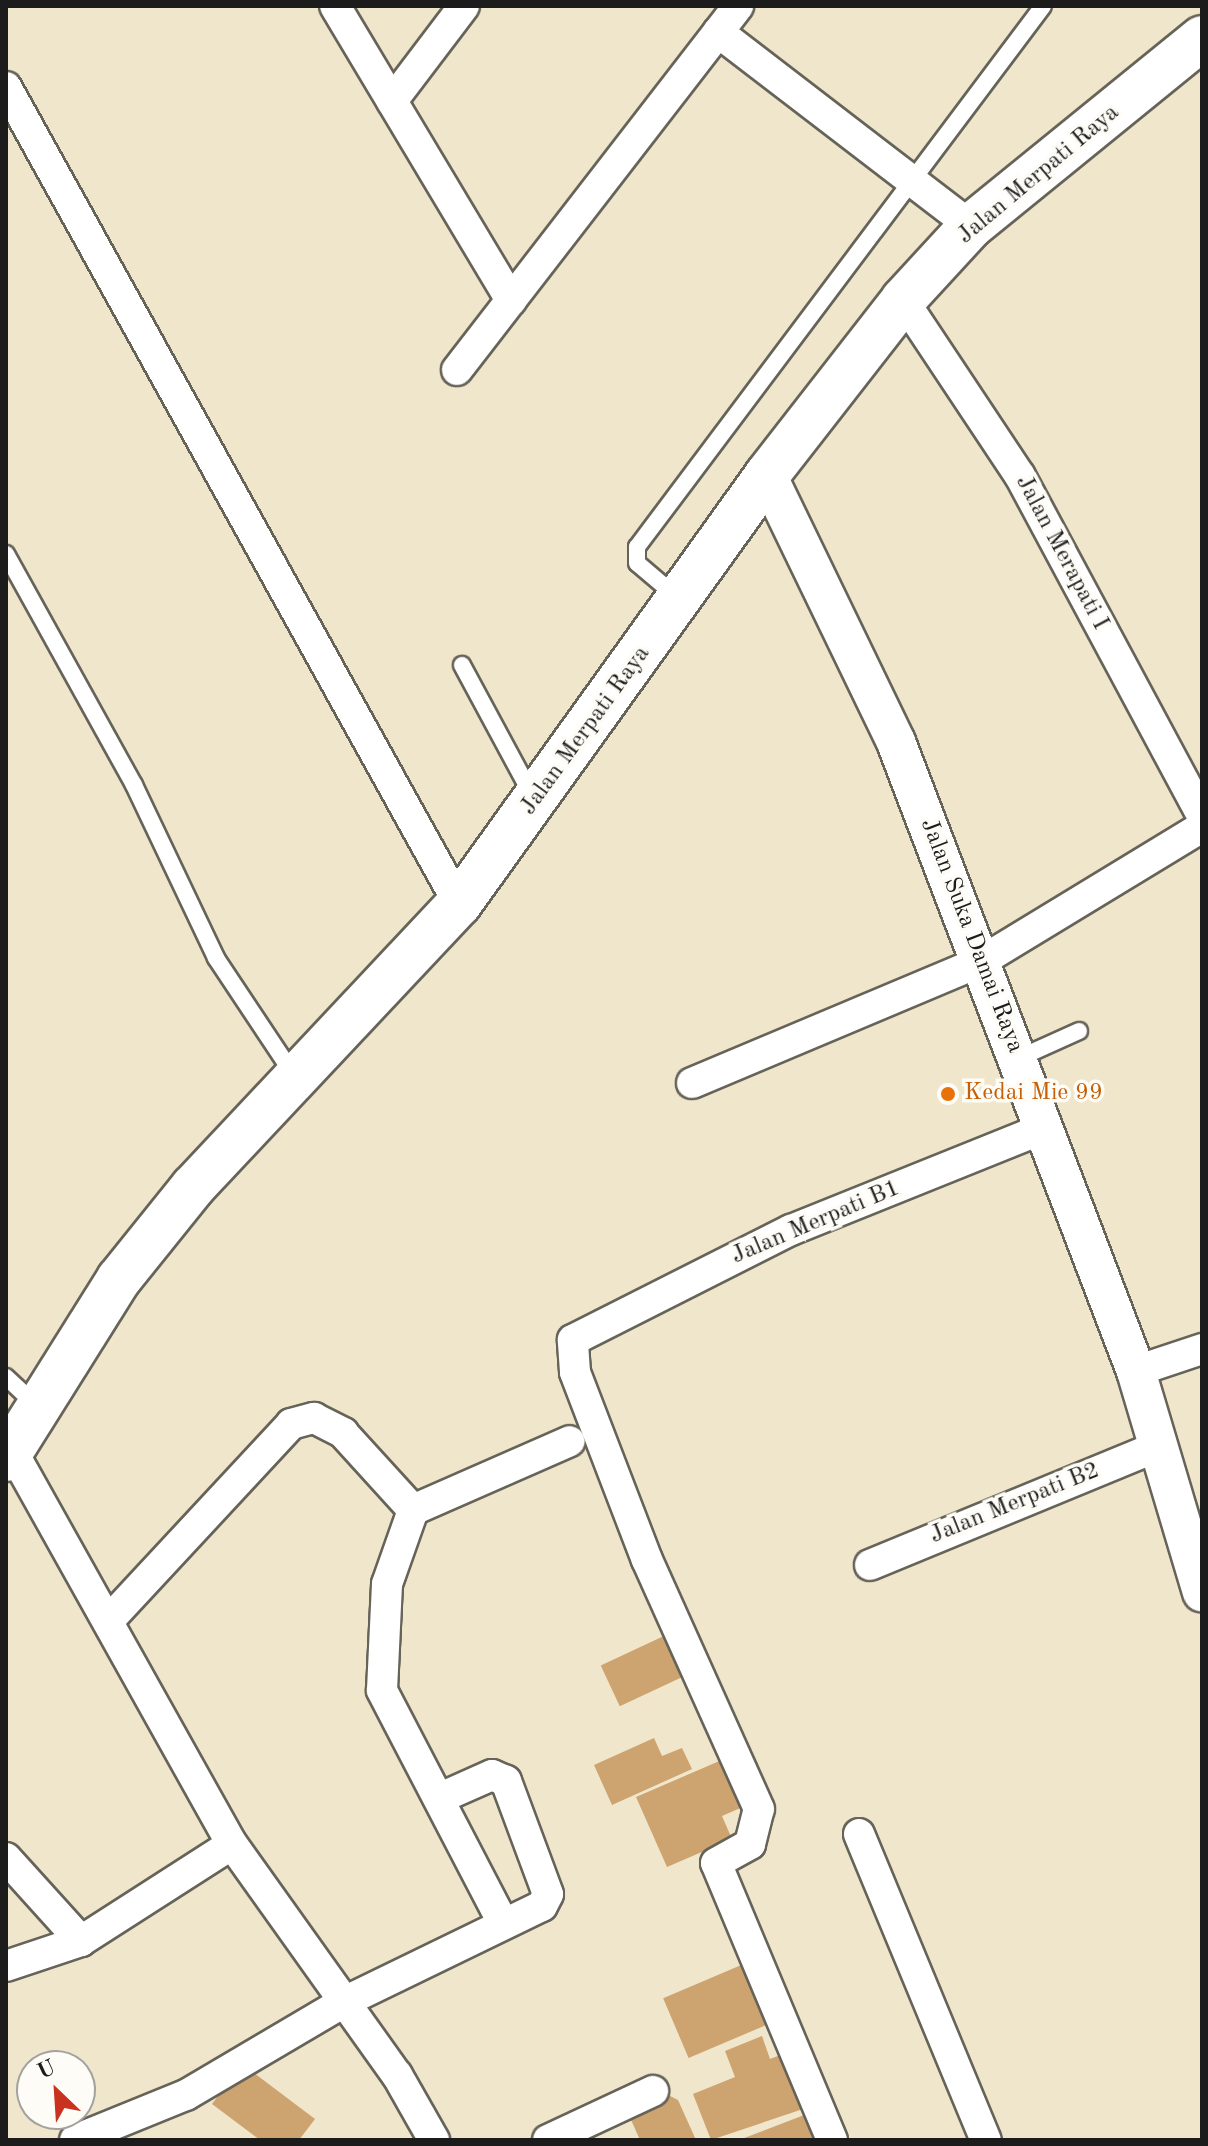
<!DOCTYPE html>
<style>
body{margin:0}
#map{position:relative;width:1208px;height:2146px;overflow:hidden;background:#f0e6cb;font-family:"Old Standard TT",serif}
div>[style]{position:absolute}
.building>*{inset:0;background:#cda370;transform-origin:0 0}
.roads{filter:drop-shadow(2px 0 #666359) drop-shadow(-2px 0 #666359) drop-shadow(0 2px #666359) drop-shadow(0 -2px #666359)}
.service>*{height:16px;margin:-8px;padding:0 8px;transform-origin:8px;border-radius:8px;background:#fff}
.minor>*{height:30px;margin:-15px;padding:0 15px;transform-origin:15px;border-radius:15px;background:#fff}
.tertiary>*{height:38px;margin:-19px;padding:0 19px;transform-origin:19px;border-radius:19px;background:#fff}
.secondary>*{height:44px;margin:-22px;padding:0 22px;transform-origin:22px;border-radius:22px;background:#fff}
.dots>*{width:22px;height:22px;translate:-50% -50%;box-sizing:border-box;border:4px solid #fdfcf7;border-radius:50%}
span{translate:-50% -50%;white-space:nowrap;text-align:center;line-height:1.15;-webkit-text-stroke:7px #fdfcf7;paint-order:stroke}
.street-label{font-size:24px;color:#1c1c1c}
.food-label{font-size:24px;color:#c56008}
.left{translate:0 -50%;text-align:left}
.frame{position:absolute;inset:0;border:8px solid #1c1c1c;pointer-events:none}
.north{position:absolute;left:16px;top:2050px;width:80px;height:80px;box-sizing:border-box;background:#fdfcf7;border:2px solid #a3a29f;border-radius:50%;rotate:335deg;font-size:22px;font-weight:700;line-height:32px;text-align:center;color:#1c1c1c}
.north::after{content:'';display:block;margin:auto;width:28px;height:36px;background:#c8321e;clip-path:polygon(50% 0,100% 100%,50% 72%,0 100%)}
</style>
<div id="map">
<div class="building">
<i style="left:666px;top:1635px;width:45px;height:72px;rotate:65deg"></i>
<i style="clip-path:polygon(654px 1738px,662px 1756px,682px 1748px,692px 1769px,612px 1805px,594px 1765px)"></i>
<i style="clip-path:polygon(724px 1759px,745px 1806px,722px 1816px,732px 1839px,667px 1867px,636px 1797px)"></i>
<i style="left:746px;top:1963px;width:65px;height:90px;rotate:67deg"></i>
<i style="clip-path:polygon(762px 2036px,770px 2059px,788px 2052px,809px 2107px,711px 2140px,693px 2094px,735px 2077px,725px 2051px)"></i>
<i style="clip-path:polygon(242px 2064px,315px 2119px,299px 2140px,260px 2140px,212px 2104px)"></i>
<i style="clip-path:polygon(668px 2095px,678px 2100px,696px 2140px,640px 2140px,628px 2113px)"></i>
<i style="clip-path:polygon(812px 2112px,822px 2140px,739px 2140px)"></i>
</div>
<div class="roads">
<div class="service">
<i style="left:6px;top:554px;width:264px;rotate:61deg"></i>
<i style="left:134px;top:785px;width:191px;rotate:64.6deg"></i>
<i style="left:216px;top:958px;width:143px;rotate:56.4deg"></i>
<i style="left:677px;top:597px;width:52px;rotate:-139.6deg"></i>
<i style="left:637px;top:563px;width:16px;rotate:-90deg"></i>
<i style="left:637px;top:547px;width:676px;rotate:-53.11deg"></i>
<i style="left:462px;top:665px;width:145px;rotate:61.7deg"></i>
<i style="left:1017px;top:1059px;width:68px;rotate:-24.3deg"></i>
<i style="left:6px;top:1377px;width:42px;rotate:43.1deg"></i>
</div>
<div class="minor">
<i style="left:335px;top:6px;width:343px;rotate:59.1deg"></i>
<i style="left:718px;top:32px;width:319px;rotate:37.5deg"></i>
<i style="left:6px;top:87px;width:934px;rotate:60.99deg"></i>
<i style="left:392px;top:101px;width:119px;rotate:-52.8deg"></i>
<i style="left:903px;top:300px;width:211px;rotate:56.4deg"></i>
<i style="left:1020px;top:476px;width:386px;rotate:61.8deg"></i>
<i style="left:457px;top:370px;width:460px;rotate:-52.3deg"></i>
<i style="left:692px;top:1083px;width:312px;rotate:-22.8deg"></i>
<i style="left:980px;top:962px;width:260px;rotate:-31.3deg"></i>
<i style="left:1136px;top:1371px;width:70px;rotate:-18.4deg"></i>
<i style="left:11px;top:1449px;width:453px;rotate:60.8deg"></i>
<i style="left:232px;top:1844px;width:284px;rotate:54.5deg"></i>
<i style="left:397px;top:2075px;width:75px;rotate:60.4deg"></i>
<i style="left:870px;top:1565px;width:315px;rotate:-22.4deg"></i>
<i style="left:111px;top:1618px;width:265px;rotate:-47.1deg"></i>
<i style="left:291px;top:1424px;width:24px;rotate:-15deg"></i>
<i style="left:314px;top:1418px;width:33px;rotate:27deg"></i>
<i style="left:343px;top:1433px;width:104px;rotate:47.7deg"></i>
<i style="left:859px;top:1834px;width:331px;rotate:67.5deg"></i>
<i style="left:6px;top:1858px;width:112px;rotate:47.9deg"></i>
<i style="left:502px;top:1921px;width:260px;rotate:-117.5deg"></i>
<i style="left:382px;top:1690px;width:106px;rotate:-87.3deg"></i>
<i style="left:387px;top:1584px;width:78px;rotate:-70.6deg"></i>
<i style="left:413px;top:1510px;width:171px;rotate:-23.7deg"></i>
<i style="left:6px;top:1966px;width:79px;rotate:-18.4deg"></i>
<i style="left:81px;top:1941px;width:179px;rotate:-32.7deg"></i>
<i style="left:75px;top:2140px;width:120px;rotate:-22.1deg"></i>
<i style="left:186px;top:2095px;width:181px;rotate:-30.5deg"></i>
<i style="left:342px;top:2003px;width:222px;rotate:-25.9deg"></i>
<i style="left:542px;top:1906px;width:13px;rotate:-63deg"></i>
<i style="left:548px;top:1894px;width:121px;rotate:-110.4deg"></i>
<i style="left:506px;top:1781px;width:15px;rotate:-157deg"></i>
<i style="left:492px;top:1775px;width:57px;rotate:156.1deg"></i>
<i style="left:548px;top:2140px;width:116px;rotate:-25deg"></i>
<i style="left:832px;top:2140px;width:300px;rotate:-112.7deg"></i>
<i style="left:716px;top:1863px;width:39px;rotate:-29deg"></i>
<i style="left:750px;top:1844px;width:36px;rotate:-76deg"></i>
<i style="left:759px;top:1809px;width:273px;rotate:-114.2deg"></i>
<i style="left:647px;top:1560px;width:201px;rotate:-111deg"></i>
<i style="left:575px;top:1372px;width:32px;rotate:-94deg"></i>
<i style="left:573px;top:1340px;width:244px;rotate:-26.8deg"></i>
<i style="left:791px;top:1230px;width:274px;rotate:-21.9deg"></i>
</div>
<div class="tertiary">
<i style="left:767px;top:475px;width:297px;rotate:64.2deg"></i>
<i style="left:896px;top:742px;width:673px;rotate:69.12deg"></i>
<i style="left:1136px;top:1371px;width:231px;rotate:73.4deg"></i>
</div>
<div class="secondary">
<i style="left:6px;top:1459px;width:213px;rotate:-57.9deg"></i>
<i style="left:119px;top:1279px;width:118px;rotate:-51.2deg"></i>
<i style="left:193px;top:1187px;width:388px;rotate:-46.8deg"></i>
<i style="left:459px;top:904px;width:528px;rotate:-54.32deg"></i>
<i style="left:767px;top:475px;width:222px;rotate:-52.1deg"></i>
<i style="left:903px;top:300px;width:100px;rotate:-47.4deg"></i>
<i style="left:971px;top:226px;width:298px;rotate:-39.1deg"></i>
</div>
</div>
<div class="dots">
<i style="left:948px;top:1094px;background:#e8710a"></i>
</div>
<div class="street-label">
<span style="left:1039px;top:175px;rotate:-40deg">Jalan Merpati Raya</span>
<span style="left:1061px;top:553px;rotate:62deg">Jalan Merapati I</span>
<span style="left:586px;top:731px;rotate:-54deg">Jalan Merpati Raya</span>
<span style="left:971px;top:936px;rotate:69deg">Jalan Suka Damai Raya</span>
<span style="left:816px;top:1223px;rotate:-23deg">Jalan Merpati B1</span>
<span style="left:1015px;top:1504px;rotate:-22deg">Jalan Merpati B2</span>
</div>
<div class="food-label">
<span class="left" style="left:964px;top:1094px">Kedai Mie 99</span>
</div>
<div class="frame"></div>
<div class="north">U</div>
</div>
